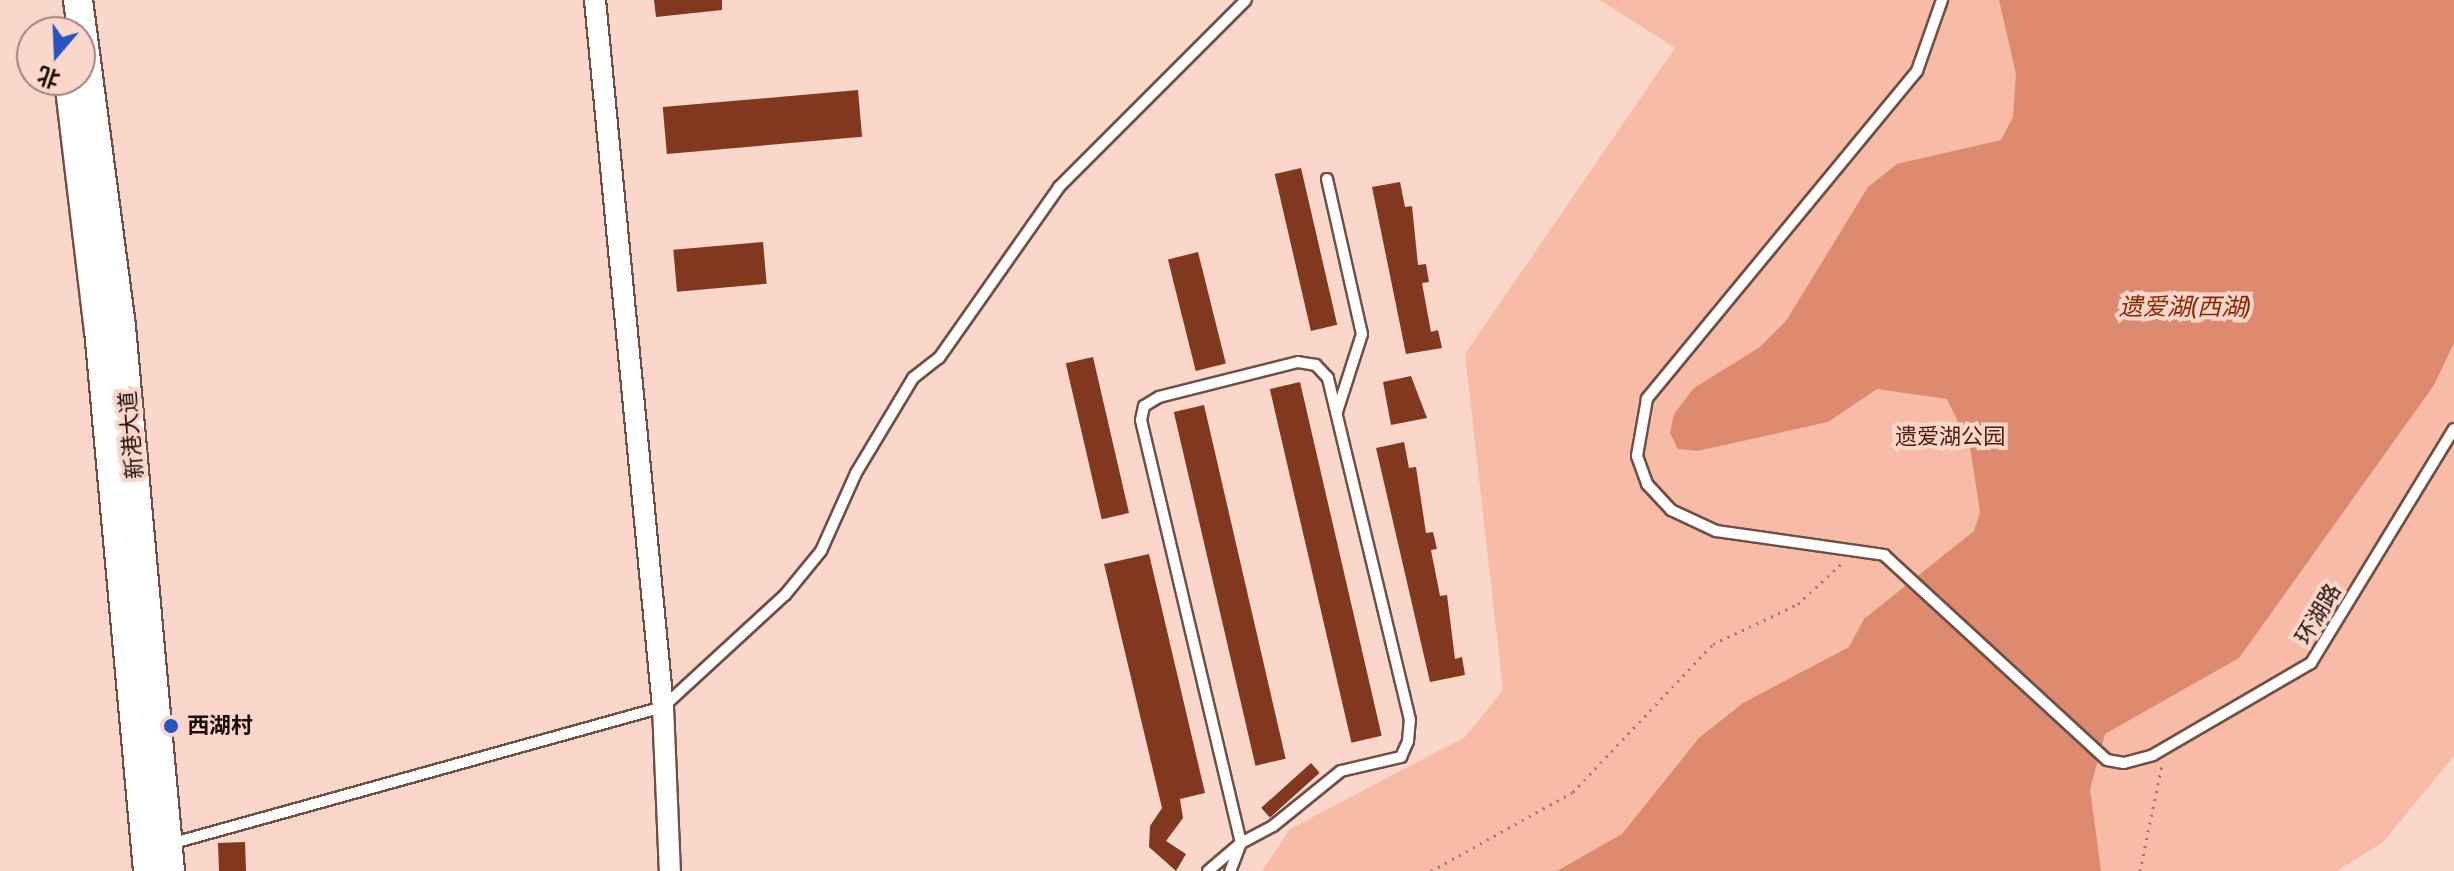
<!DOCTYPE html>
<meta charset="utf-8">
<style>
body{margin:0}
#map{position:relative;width:2454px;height:871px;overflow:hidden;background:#fad6cb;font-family:Cabin,"Noto Sans SC",sans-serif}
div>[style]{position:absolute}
.green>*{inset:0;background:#f7bba7}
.water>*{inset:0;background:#dd8a6f}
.building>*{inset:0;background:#82381e;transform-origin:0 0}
.path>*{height:3px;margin-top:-1.5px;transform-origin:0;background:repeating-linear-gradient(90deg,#957c74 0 2px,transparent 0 8px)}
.roads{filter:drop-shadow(2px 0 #6e5046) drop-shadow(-2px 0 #6e5046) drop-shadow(0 2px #6e5046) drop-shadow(0 -2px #6e5046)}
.lane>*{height:10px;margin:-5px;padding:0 5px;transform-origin:5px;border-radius:5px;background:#fff}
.street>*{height:20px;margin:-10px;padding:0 10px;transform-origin:10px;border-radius:10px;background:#fff}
.secondary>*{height:28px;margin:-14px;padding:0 14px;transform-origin:14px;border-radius:14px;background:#fff}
.dots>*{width:22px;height:22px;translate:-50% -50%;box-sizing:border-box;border:4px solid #fad6cb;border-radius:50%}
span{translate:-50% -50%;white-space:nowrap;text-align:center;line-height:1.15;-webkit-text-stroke:8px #fad6cb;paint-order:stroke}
.street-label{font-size:22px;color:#1a0e0a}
.park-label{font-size:22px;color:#501c09}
.poi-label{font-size:22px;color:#1a0e0a;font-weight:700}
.left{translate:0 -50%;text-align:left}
.water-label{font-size:24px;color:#8a2900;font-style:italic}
.north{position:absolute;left:16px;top:16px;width:80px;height:80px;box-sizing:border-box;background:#fad6cb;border:2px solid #a0867e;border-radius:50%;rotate:199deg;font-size:22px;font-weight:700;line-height:32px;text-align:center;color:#1a0e0a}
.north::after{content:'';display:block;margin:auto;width:28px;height:36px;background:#2854c3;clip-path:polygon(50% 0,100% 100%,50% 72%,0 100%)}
</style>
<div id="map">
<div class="green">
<i style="clip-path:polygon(1600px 0,2454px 0,2454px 756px,2383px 842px,2337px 871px,1262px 871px,1290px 829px,1465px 737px,1503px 690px,1465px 354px,1675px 48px)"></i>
</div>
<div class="water">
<i style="clip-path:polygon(1999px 0,2454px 0,2454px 343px,2434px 385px,2239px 658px,2105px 734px,2090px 789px,2101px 871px,1557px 871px,1622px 834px,1699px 738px,1743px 703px,1849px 647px,1864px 619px,1974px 531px,1980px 512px,1970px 447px,1947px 399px,1877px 389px,1828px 422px,1697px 451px,1678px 449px,1670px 433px,1674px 414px,1694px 388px,1760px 347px,1786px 321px,1868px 187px,1897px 164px,2001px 140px,2013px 117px,2016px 74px)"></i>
</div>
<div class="building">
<i style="clip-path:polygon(654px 0,722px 0,722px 10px,656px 17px)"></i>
<i style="left:858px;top:90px;width:47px;height:196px;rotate:85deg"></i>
<i style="left:1301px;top:168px;width:161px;height:27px;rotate:77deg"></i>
<i style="clip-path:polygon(1400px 182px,1405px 207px,1412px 206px,1418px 265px,1426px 264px,1429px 282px,1422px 283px,1431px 332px,1438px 330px,1442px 348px,1406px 354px,1372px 187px)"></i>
<i style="left:763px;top:242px;width:42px;height:90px;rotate:85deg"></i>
<i style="left:1198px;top:252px;width:115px;height:31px;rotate:76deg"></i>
<i style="left:1093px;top:357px;width:160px;height:28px;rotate:77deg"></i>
<i style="clip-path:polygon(1411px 376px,1427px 418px,1391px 425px,1383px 382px)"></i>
<i style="left:1300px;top:382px;width:363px;height:31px;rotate:77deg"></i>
<i style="left:1204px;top:405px;width:363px;height:31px;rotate:77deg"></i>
<i style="clip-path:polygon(1404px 442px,1409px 468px,1416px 467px,1426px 533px,1433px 532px,1437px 549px,1431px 550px,1440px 596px,1447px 595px,1455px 659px,1462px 657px,1465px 675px,1430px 682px,1376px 448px)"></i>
<i style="clip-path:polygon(1149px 554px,1205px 793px,1180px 799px,1183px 818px,1166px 841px,1186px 854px,1176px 871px,1149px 847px,1150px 826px,1162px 808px,1104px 564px)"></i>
<i style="left:1311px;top:763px;width:13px;height:67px;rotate:48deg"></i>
<i style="left:245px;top:842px;width:29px;height:27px;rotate:88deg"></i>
</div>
<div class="path">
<i style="left:1431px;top:871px;width:162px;rotate:-29.1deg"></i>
<i style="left:1573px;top:792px;width:204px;rotate:-46.6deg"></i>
<i style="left:1713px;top:644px;width:94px;rotate:-25.2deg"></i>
<i style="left:1798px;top:604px;width:60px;rotate:-43deg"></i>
<i style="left:2140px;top:871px;width:108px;rotate:-78.3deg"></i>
</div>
<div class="roads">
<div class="lane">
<i style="left:1942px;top:0;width:75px;rotate:109.4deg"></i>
<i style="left:1917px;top:71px;width:425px;rotate:129.5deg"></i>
<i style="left:1647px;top:399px;width:58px;rotate:100deg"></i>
<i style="left:1637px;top:456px;width:30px;rotate:70deg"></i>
<i style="left:1647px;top:484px;width:35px;rotate:47deg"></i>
<i style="left:1671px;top:510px;width:50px;rotate:25deg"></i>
<i style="left:1716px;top:531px;width:170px;rotate:8.1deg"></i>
<i style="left:1884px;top:555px;width:303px;rotate:42.6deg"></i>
<i style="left:2107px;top:760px;width:17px;rotate:10deg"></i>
<i style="left:2124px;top:763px;width:30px;rotate:-15deg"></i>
<i style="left:2153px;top:755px;width:183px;rotate:-30.2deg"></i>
<i style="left:2311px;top:663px;width:274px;rotate:-58.6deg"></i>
<i style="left:1327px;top:179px;width:159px;rotate:77.3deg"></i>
<i style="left:1362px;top:334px;width:82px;rotate:107.8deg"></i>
<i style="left:170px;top:844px;width:512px;rotate:-15.53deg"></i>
<i style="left:663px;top:707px;width:166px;rotate:-42.6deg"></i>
<i style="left:785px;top:595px;width:57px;rotate:-50.7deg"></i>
<i style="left:821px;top:551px;width:85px;rotate:-65.8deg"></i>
<i style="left:856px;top:473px;width:111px;rotate:-59deg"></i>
<i style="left:913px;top:378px;width:33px;rotate:-38deg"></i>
<i style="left:939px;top:358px;width:209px;rotate:-54.9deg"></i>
<i style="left:1059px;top:187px;width:264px;rotate:-45deg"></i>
<i style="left:1208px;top:871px;width:43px;rotate:-40.3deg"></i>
<i style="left:1241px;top:843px;width:36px;rotate:-28deg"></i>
<i style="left:1273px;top:826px;width:87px;rotate:-39deg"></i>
<i style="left:1341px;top:771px;width:62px;rotate:-13.1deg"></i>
<i style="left:1401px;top:757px;width:17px;rotate:-66deg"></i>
<i style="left:1408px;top:741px;width:21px;rotate:-85deg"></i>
<i style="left:1410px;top:720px;width:352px;rotate:-103.5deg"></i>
<i style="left:1328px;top:378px;width:18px;rotate:-133deg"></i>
<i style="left:1316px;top:365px;width:18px;rotate:-171deg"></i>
<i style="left:1298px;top:362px;width:143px;rotate:165.9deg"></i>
<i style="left:1159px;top:397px;width:17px;rotate:149deg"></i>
<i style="left:1144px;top:406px;width:14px;rotate:102deg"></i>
<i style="left:1141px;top:420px;width:435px;rotate:76.7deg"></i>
<i style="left:1241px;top:843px;width:30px;rotate:111deg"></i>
</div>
<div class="street">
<i style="left:595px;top:0;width:710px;rotate:84.51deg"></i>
<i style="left:663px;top:707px;width:164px;rotate:87.6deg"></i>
</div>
<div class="secondary">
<i style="left:78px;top:0;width:330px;rotate:82.5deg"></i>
<i style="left:121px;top:327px;width:546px;rotate:84.85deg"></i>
<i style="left:69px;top:80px;width:252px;rotate:83.2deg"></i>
<i style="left:99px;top:330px;width:543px;rotate:84.82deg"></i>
</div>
</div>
<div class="dots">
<i style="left:171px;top:726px;background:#2854c3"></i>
</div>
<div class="street-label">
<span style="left:131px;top:435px;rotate:-95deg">新港大道</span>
<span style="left:2318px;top:614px;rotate:-59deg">环湖路</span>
</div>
<div class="park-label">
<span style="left:1950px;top:437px">遗爱湖公园</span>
</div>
<div class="poi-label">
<span class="left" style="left:187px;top:726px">西湖村</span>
</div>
<div class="water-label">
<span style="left:2185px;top:307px">遗爱湖(西湖)</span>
</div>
<div class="north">北</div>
</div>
